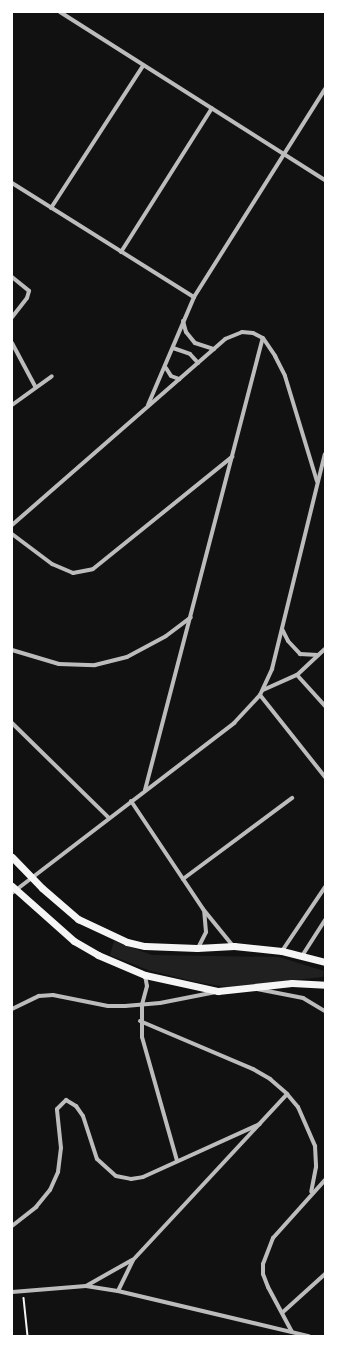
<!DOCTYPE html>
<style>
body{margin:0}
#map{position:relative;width:337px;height:1348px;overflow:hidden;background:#111;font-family:Figtree,sans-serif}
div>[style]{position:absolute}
.green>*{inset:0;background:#202020}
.path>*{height:1.5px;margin:-0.75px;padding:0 0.75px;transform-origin:0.75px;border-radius:0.75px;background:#f5f5f5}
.minor>*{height:4px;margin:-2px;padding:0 2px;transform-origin:2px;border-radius:2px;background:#bcbcbc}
.secondary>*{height:7px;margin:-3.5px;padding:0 3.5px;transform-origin:3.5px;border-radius:3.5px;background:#f5f5f5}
span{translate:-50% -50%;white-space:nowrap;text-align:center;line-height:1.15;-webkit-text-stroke:3.5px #fff;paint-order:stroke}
.frame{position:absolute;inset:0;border:13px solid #fff;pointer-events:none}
</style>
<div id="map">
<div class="green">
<i style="clip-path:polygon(114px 941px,152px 955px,279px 957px,324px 971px,323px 977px,227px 987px,196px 982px,148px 970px,110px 955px)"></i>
</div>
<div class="path">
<i style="left:24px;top:1298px;width:38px;rotate:84deg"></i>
</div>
<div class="minor">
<i style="left:60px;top:12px;width:314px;rotate:32.4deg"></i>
<i style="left:12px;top:183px;width:215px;rotate:32.1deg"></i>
<i style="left:51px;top:208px;width:169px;rotate:-57.1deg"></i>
<i style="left:121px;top:252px;width:170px;rotate:-57.7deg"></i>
<i style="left:12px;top:277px;width:22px;rotate:39deg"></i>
<i style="left:29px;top:291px;width:7px;rotate:106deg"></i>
<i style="left:27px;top:298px;width:24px;rotate:128deg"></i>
<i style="left:183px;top:321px;width:11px;rotate:75deg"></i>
<i style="left:186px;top:332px;width:14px;rotate:51deg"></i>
<i style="left:195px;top:343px;width:20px;rotate:18deg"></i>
<i style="left:12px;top:343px;width:49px;rotate:61.9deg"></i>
<i style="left:173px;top:348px;width:18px;rotate:19deg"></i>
<i style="left:190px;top:354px;width:12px;rotate:48deg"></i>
<i style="left:166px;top:368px;width:9px;rotate:58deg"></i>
<i style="left:171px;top:376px;width:9px;rotate:21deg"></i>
<i style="left:12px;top:405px;width:49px;rotate:-35.9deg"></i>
<i style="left:148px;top:405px;width:117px;rotate:-66.9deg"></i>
<i style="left:194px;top:297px;width:246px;rotate:-57.8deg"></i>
<i style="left:12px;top:525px;width:283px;rotate:-41.1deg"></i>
<i style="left:225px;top:339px;width:18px;rotate:-22deg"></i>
<i style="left:242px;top:332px;width:11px;rotate:5deg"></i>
<i style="left:253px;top:333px;width:11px;rotate:27deg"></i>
<i style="left:263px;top:338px;width:22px;rotate:56deg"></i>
<i style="left:275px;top:356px;width:22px;rotate:63deg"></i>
<i style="left:285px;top:376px;width:110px;rotate:73.1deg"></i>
<i style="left:12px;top:534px;width:50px;rotate:36.9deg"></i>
<i style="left:52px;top:564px;width:23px;rotate:23deg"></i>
<i style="left:73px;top:573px;width:20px;rotate:-11deg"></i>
<i style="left:93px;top:569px;width:179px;rotate:-38.9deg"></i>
<i style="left:282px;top:629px;width:13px;rotate:63deg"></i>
<i style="left:288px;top:641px;width:18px;rotate:47deg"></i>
<i style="left:300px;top:654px;width:18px;rotate:3deg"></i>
<i style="left:12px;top:650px;width:49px;rotate:16.6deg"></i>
<i style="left:59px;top:664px;width:36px;rotate:2deg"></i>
<i style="left:95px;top:665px;width:33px;rotate:-14deg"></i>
<i style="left:127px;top:657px;width:44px;rotate:-28.3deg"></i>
<i style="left:166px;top:636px;width:31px;rotate:-37deg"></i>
<i style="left:297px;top:675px;width:42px;rotate:47.9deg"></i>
<i style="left:263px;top:690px;width:37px;rotate:-24deg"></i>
<i style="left:297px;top:675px;width:38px;rotate:-43deg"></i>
<i style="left:260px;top:695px;width:105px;rotate:51.6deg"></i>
<i style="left:12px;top:723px;width:136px;rotate:44.4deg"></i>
<i style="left:145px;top:790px;width:467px;rotate:-75.4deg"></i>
<i style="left:131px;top:801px;width:130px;rotate:56.3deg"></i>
<i style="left:203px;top:909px;width:48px;rotate:51deg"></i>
<i style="left:183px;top:879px;width:136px;rotate:-36.6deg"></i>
<i style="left:12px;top:893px;width:280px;rotate:-37.4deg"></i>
<i style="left:234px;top:723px;width:38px;rotate:-47deg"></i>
<i style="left:260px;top:695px;width:29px;rotate:-65deg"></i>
<i style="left:272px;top:669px;width:221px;rotate:-76.2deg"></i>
<i style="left:198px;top:948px;width:18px;rotate:-63deg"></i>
<i style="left:206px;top:932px;width:21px;rotate:-95deg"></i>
<i style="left:282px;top:951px;width:77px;rotate:-56.1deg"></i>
<i style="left:302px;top:956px;width:43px;rotate:-57.4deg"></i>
<i style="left:145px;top:975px;width:11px;rotate:80deg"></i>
<i style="left:147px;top:986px;width:20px;rotate:105deg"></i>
<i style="left:142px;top:1005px;width:32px;rotate:90deg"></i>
<i style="left:142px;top:1037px;width:129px;rotate:74.2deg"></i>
<i style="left:257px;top:989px;width:47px;rotate:11.1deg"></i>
<i style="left:303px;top:998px;width:26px;rotate:31deg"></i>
<i style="left:12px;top:1009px;width:30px;rotate:-26deg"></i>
<i style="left:39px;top:996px;width:14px;rotate:-4deg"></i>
<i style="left:53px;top:995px;width:56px;rotate:11.3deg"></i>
<i style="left:108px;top:1006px;width:17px"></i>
<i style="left:125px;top:1006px;width:35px;rotate:-5deg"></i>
<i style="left:160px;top:1003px;width:57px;rotate:-11.1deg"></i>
<i style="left:140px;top:1021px;width:123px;rotate:23deg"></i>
<i style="left:253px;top:1069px;width:20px;rotate:30deg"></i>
<i style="left:270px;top:1079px;width:23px;rotate:41deg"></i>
<i style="left:287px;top:1094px;width:17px;rotate:50deg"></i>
<i style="left:298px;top:1107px;width:43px;rotate:66.4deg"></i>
<i style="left:315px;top:1146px;width:21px;rotate:87deg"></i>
<i style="left:316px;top:1167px;width:25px;rotate:101deg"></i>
<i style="left:12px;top:1226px;width:31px;rotate:-38deg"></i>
<i style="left:36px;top:1207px;width:22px;rotate:-51deg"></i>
<i style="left:50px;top:1190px;width:20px;rotate:-66deg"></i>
<i style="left:58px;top:1172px;width:24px;rotate:-83deg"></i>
<i style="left:61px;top:1148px;width:39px;rotate:-96deg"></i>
<i style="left:57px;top:1109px;width:13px;rotate:-45deg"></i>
<i style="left:66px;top:1100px;width:12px;rotate:31deg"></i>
<i style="left:76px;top:1106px;width:12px;rotate:55deg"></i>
<i style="left:83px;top:1116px;width:45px;rotate:72deg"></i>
<i style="left:97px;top:1159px;width:25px;rotate:42deg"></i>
<i style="left:116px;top:1176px;width:15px;rotate:11deg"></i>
<i style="left:131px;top:1179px;width:12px;rotate:-9deg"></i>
<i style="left:143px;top:1177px;width:128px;rotate:-24.4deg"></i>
<i style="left:86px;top:1286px;width:53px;rotate:-29.5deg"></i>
<i style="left:118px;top:1291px;width:34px;rotate:-64deg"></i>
<i style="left:133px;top:1260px;width:226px;rotate:-47.1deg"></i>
<i style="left:12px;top:1292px;width:74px;rotate:-4.6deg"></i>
<i style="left:86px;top:1286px;width:32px;rotate:9deg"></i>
<i style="left:118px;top:1291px;width:196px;rotate:13.3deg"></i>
<i style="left:283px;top:1312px;width:57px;rotate:-42.1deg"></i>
<i style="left:292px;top:1332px;width:51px;rotate:-118.1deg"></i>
<i style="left:268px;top:1287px;width:14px;rotate:-111deg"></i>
<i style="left:263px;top:1274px;width:10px;rotate:-90deg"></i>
<i style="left:263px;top:1264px;width:28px;rotate:-69deg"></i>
<i style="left:273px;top:1238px;width:78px;rotate:-48.1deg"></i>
</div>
<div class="secondary">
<i style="left:12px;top:857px;width:43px;rotate:45.9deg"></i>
<i style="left:42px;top:888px;width:48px;rotate:40.7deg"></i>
<i style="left:78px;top:919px;width:54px;rotate:25.1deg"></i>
<i style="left:127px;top:942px;width:18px;rotate:13deg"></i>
<i style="left:145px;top:946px;width:52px;rotate:2.2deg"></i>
<i style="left:197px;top:948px;width:37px;rotate:-3deg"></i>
<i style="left:234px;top:946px;width:48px;rotate:5.9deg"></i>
<i style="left:282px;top:951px;width:44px;rotate:14.3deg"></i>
<i style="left:12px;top:886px;width:83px;rotate:41.6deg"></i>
<i style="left:74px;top:941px;width:28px;rotate:30deg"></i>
<i style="left:98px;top:955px;width:51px;rotate:23.1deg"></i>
<i style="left:145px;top:975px;width:75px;rotate:12.4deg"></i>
<i style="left:218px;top:991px;width:74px;rotate:-6.2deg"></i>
<i style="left:292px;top:983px;width:33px;rotate:3deg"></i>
</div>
<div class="frame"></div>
</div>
